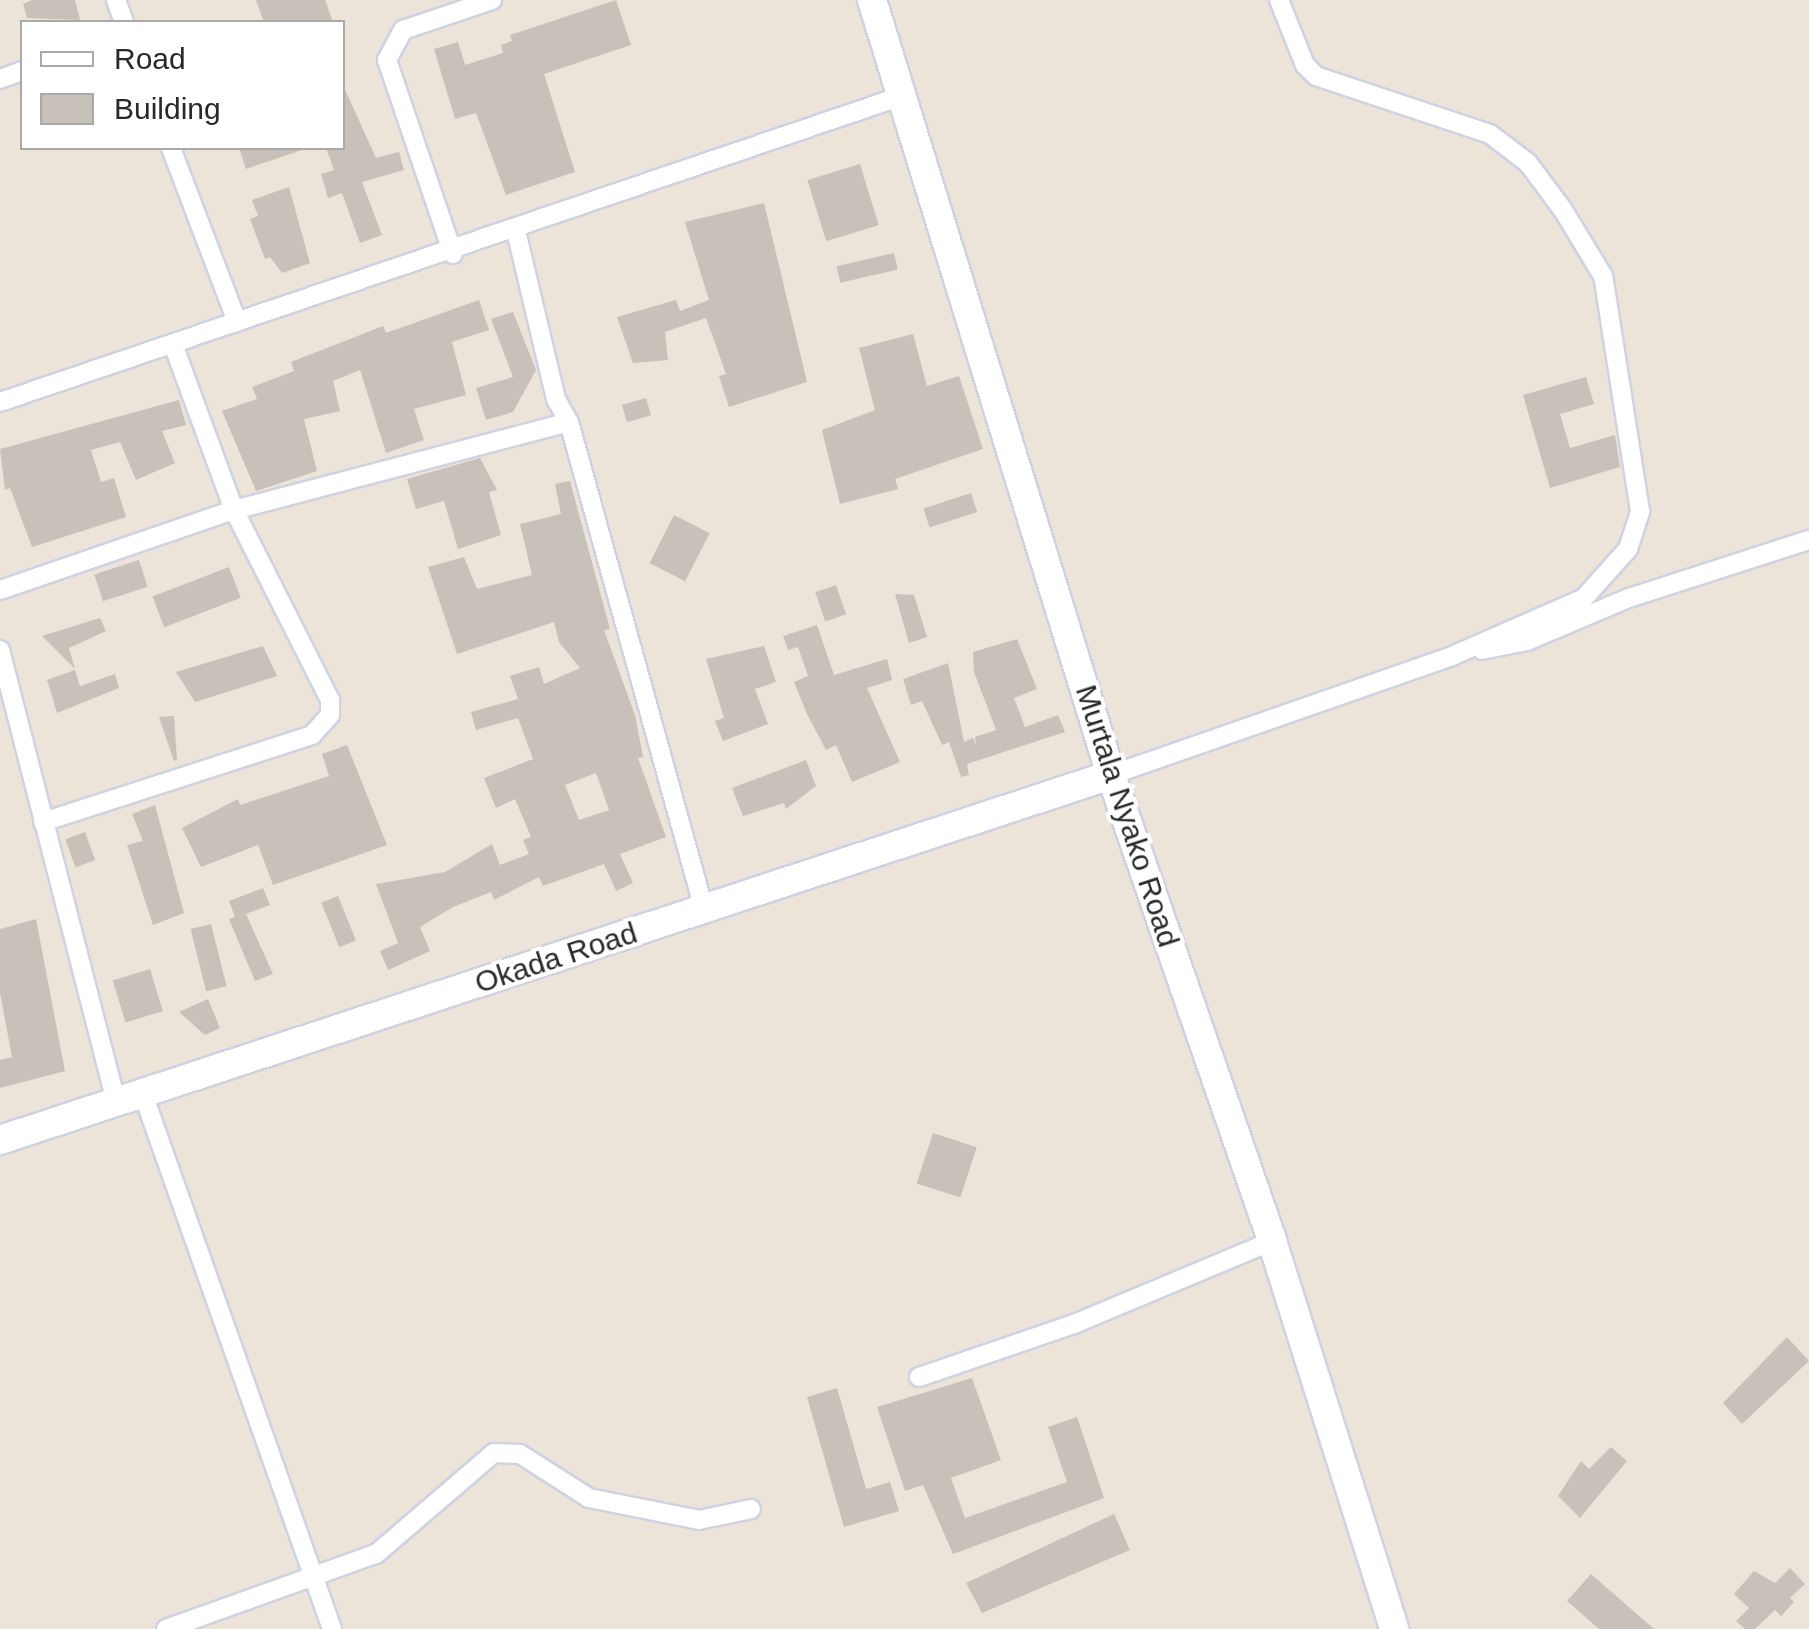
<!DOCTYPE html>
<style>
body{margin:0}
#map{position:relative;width:1809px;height:1629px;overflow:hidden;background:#ece4d9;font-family:Arial,sans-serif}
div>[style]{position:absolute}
.building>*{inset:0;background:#c7c1b9;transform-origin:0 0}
.roads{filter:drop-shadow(2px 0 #cfd2e2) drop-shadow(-2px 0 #cfd2e2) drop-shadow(0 2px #cfd2e2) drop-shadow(0 -2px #cfd2e2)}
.street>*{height:18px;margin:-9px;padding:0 9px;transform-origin:9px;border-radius:9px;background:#fff}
.secondary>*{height:28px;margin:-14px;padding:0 14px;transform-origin:14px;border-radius:14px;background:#fff}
span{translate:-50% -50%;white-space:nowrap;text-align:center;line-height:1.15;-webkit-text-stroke:8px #fff;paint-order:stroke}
.street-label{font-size:30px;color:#282828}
.legend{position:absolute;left:20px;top:20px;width:325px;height:130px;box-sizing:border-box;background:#fff;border:2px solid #a9a9a9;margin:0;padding:12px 18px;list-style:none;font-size:30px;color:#282828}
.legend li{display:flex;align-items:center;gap:20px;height:50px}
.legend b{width:50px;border:2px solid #a9a9a9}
</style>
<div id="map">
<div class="building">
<i style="clip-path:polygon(32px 0,75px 0,80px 20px,27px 18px,23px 4px)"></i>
<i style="clip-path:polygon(256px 0,325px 0,333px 22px,264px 22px)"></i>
<i style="clip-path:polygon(616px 0,631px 45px,544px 74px,575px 172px,506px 195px,476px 113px,455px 119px,434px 49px,458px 42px,465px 65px,503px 53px,501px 45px,512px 41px,510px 35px)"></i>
<i style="clip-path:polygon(342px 83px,376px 158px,399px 152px,404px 170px,362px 182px,382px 235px,360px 243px,342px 193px,328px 198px,321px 174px,334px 170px,326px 148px,342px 148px)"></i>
<i style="clip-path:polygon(239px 148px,302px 148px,302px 150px,246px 169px)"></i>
<i style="left:860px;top:164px;width:64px;height:55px;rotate:73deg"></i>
<i style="clip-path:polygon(289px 187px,310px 263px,282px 273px,270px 257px,265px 259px,250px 219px,258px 216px,252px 200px)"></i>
<i style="clip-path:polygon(764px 203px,807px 382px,729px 407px,719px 376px,726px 374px,706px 318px,665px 332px,668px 360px,633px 363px,617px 317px,676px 300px,680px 311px,709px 300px,685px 222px)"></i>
<i style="left:894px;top:253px;width:17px;height:59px;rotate:77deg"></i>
<i style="clip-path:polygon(479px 300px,489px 330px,452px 342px,466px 395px,414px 409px,424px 440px,386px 453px,360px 370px,333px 381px,340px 411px,304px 419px,317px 471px,256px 491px,222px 411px,257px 399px,252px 387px,294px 371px,291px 362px,383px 326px,386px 333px)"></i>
<i style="clip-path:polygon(513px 312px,536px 370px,513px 412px,486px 420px,476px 388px,513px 377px,491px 319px)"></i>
<i style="clip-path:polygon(913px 334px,927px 386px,959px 376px,983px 449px,895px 479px,898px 489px,840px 504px,822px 430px,875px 410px,859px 348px)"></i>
<i style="clip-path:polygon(1586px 377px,1594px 404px,1560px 414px,1570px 448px,1615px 435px,1620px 467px,1550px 488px,1523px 395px)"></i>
<i style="left:646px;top:398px;width:18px;height:25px;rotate:74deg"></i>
<i style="clip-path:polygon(179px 400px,186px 425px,162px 431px,175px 463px,136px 480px,120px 442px,91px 450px,101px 482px,114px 478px,126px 517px,32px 547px,10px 488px,5px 490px,0 449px)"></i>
<i style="clip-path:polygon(480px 458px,497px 490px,489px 492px,501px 535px,458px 549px,444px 501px,416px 509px,407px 479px)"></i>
<i style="clip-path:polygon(evenodd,570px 481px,610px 629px,604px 630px,635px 715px,643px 757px,638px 758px,666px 837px,620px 854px,633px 883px,616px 891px,604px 864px,543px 886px,539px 877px,494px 900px,491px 892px,453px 907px,420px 927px,430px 951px,388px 970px,380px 951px,398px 943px,376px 884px,445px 872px,492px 844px,500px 865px,529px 854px,523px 840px,531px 837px,515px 799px,496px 808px,484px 778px,533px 759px,518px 718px,476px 730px,471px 712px,518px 699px,510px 676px,539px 667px,544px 684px,580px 668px,559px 642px,554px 622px,457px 654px,428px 567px,464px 557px,477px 589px,532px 575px,520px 524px,561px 514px,555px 484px,570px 481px,596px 773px,609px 810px,579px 820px,565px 785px,596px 773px)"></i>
<i style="left:971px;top:493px;width:20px;height:50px;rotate:72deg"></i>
<i style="left:674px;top:515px;width:40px;height:54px;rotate:27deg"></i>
<i style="left:139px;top:560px;width:28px;height:47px;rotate:72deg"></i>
<i style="left:229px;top:567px;width:33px;height:82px;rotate:69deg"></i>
<i style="left:836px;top:585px;width:31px;height:22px;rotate:71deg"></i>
<i style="clip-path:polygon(895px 594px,914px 595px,927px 637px,909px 643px)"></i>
<i style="clip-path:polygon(100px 618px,106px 631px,69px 648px,75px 669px,42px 636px)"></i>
<i style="clip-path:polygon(817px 625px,834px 675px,887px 659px,892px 680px,867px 688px,900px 762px,852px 782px,836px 745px,826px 750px,807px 714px,794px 682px,808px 676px,798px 647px,788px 650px,783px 636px)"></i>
<i style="clip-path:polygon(1017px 639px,1037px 689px,1014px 698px,1025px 727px,1058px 715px,1065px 732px,967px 764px,969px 775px,961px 777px,949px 742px,942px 745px,922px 701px,911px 705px,903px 679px,948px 663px,964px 742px,973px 738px,976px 746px,975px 737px,996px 730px,974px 672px,973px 652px)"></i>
<i style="clip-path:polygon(263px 646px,277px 676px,195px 702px,176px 672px)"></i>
<i style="clip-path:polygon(764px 646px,776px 682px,755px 689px,768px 724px,723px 741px,715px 721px,724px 718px,706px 659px)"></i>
<i style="clip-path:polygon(75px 670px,80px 686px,115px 674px,119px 688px,57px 713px,47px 680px)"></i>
<i style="clip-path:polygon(174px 716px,177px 760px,174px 761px,159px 717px)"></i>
<i style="clip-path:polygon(347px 745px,387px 845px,273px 885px,258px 845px,201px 867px,182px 828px,238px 799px,240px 805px,329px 776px,322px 754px)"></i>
<i style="clip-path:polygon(806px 760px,816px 786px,786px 809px,784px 803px,743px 816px,732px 788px)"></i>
<i style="clip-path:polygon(155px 805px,184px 913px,153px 925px,127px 845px,143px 841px,132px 814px)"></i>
<i style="left:85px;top:832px;width:30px;height:21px;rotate:70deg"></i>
<i style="clip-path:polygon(263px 888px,270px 905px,246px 914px,273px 974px,255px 981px,229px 919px,235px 917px,229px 901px)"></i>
<i style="left:338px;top:896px;width:48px;height:18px;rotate:68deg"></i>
<i style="clip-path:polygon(36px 919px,65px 1071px,0 1088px,0 1060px,12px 1057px,0 993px,0 929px)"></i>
<i style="left:211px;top:924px;width:64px;height:21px;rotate:76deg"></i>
<i style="left:150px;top:969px;width:44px;height:39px;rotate:73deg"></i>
<i style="clip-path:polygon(208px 999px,220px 1028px,205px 1035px,179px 1012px)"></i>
<i style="left:933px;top:1133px;width:46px;height:53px;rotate:18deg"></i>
<i style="clip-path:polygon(1787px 1337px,1809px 1361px,1742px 1424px,1723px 1403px)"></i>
<i style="clip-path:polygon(972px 1378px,1001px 1460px,951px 1478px,965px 1518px,1067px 1482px,1048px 1427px,1077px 1417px,1104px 1498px,953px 1554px,923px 1485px,905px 1491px,877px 1407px)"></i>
<i style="clip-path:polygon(837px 1388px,866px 1489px,890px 1482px,899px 1511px,844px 1527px,807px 1397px)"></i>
<i style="clip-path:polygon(1611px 1447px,1627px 1461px,1580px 1518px,1558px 1496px,1581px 1461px,1589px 1469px)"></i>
<i style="clip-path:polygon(1114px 1514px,1130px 1550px,982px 1613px,966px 1583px)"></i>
<i style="clip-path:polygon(1790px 1568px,1805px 1584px,1790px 1598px,1794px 1602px,1781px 1616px,1775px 1610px,1755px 1629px,1745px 1629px,1736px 1621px,1749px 1608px,1734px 1594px,1754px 1571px,1775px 1583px)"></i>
<i style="clip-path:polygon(1591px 1574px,1654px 1629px,1599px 1629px,1567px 1601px)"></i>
</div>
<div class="roads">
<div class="street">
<i style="left:116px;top:0;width:23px;rotate:70deg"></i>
<i style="left:0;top:79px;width:23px;rotate:-20deg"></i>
<i style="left:171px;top:148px;width:186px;rotate:69.2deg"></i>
<i style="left:516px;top:231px;width:173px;rotate:76.6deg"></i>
<i style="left:556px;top:399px;width:26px;rotate:61deg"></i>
<i style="left:569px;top:422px;width:505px;rotate:74.51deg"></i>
<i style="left:453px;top:254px;width:205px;rotate:-108.8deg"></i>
<i style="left:387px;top:60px;width:34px;rotate:-62deg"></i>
<i style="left:403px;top:30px;width:94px;rotate:-18.6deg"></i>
<i style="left:0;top:402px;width:952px;rotate:-18.74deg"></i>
<i style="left:0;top:590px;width:247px;rotate:-18.9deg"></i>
<i style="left:234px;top:510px;width:346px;rotate:-14.7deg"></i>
<i style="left:0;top:650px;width:467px;rotate:75.6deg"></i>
<i style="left:1482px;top:650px;width:46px;rotate:-11.3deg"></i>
<i style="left:1527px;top:641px;width:111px;rotate:-22.9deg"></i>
<i style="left:1629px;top:598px;width:189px;rotate:-17.9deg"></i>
<i style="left:1111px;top:775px;width:361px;rotate:-19.2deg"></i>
<i style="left:1452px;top:656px;width:144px;rotate:-23.7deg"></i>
<i style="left:1584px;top:598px;width:66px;rotate:-48.1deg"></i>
<i style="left:1628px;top:549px;width:40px;rotate:-72deg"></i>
<i style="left:1640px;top:511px;width:238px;rotate:-98.9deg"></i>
<i style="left:1603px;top:276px;width:77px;rotate:-121.2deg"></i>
<i style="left:1563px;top:210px;width:59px;rotate:-126.7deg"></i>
<i style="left:1528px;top:163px;width:48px;rotate:-142.7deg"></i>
<i style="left:1490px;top:134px;width:183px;rotate:-161.6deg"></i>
<i style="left:1316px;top:76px;width:16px;rotate:-135deg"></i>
<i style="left:1305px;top:65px;width:70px;rotate:-111.8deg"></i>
<i style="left:43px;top:822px;width:283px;rotate:-17.9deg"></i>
<i style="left:312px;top:735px;width:27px;rotate:-48deg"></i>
<i style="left:330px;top:715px;width:15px;rotate:-90deg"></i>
<i style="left:330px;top:700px;width:213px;rotate:-116.8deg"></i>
<i style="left:234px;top:510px;width:177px;rotate:-110.2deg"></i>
<i style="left:143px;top:1094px;width:567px;rotate:70.54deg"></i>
<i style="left:919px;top:1377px;width:164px;rotate:-18.9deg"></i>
<i style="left:1074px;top:1324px;width:215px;rotate:-22.7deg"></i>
<i style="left:166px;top:1629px;width:223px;rotate:-19.7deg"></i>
<i style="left:376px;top:1554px;width:155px;rotate:-40.6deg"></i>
<i style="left:494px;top:1453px;width:26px;rotate:2deg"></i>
<i style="left:520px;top:1454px;width:82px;rotate:32.5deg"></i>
<i style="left:589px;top:1498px;width:112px;rotate:11.3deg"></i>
<i style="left:699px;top:1520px;width:53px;rotate:-11.9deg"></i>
</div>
<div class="secondary">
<i style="left:872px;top:0;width:811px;rotate:72.86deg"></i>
<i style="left:1111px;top:775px;width:493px;rotate:70.9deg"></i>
<i style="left:1272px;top:1241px;width:407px;rotate:72.5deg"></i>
<i style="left:0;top:1140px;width:1169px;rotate:-18.19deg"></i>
</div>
</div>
<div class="street-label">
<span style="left:1127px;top:816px;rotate:72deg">Murtala Nyako Road</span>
<span style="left:556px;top:958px;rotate:-18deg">Okada Road</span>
</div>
<ul class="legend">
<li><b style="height:12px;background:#fff"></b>Road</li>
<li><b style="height:28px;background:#c7c1b9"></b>Building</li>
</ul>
</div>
